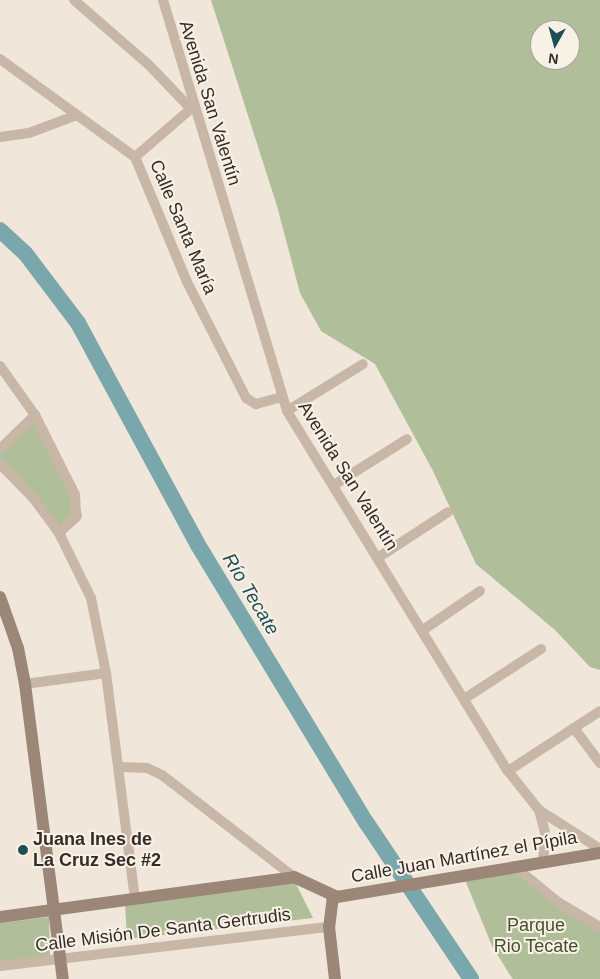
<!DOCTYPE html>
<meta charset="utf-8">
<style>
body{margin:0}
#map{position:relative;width:600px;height:979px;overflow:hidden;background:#f0e7da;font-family:Arial,sans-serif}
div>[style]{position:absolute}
.green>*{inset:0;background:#b1be9a}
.river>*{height:16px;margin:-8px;padding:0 8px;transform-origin:8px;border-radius:8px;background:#7aa7ac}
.street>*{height:10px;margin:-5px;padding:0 5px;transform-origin:5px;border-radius:5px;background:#c8b7a6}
.secondary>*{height:12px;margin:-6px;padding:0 6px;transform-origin:6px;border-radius:6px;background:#9b8678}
.dots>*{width:14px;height:14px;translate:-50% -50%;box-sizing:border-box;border:2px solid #f8f1e6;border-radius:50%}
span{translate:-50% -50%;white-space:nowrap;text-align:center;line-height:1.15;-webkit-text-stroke:4px #f8f1e6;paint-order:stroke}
.street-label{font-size:18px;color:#342c27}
.poi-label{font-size:18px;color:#342c27;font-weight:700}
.left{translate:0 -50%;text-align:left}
.park-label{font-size:18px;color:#42512c}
.water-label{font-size:19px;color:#1e4e54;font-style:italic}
.north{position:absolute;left:530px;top:20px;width:50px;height:50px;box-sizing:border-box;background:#f8f1e6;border:1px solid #aaa29a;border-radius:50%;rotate:187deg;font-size:14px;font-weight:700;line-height:20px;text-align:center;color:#342c27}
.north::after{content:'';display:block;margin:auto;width:18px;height:22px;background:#1e4e54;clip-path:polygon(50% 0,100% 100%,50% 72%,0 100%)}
</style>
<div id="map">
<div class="green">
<i style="clip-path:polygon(evenodd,211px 0,600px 0,600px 670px,590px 667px,555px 630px,476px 564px,433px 471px,375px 364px,321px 331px,300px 293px,277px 206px,211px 0,540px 30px,570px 30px,570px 60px,540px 60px,540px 30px)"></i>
<i style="clip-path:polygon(33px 414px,76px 485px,82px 517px,58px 528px,0 463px,0 449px)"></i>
<i style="clip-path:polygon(521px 865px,541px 886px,600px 924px,600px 979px,513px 979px,510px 975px,492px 946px,463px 875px)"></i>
<i style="clip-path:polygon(295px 882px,313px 918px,127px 939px,125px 904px)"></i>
<i style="clip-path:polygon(49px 917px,50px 957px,0 962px,0 923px)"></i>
</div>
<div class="river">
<i style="left:0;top:230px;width:34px;rotate:43deg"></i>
<i style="left:25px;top:253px;width:88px;rotate:52.9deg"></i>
<i style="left:78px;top:323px;width:252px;rotate:61.6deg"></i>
<i style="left:198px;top:545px;width:324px;rotate:58.8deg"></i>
<i style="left:366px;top:822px;width:189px;rotate:56.2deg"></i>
</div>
<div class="street">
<i style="left:74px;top:0;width:98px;rotate:40.9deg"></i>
<i style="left:148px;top:64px;width:62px;rotate:46.3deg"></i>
<i style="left:163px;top:0;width:429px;rotate:73.2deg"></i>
<i style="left:287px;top:411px;width:422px;rotate:58.5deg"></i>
<i style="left:508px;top:771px;width:50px;rotate:51.5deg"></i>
<i style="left:539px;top:810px;width:72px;rotate:32.6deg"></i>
<i style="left:0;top:59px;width:167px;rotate:36deg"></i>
<i style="left:135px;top:157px;width:135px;rotate:67.4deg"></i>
<i style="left:187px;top:282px;width:130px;rotate:63deg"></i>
<i style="left:246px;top:398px;width:12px;rotate:31deg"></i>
<i style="left:256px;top:404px;width:27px;rotate:-15deg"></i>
<i style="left:0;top:137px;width:29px;rotate:-8deg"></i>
<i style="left:29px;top:133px;width:51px;rotate:-20.6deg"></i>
<i style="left:135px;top:157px;width:78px;rotate:-40.8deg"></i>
<i style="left:0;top:366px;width:60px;rotate:54.5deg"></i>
<i style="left:35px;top:415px;width:89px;rotate:63.4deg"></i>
<i style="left:75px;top:495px;width:22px;rotate:87deg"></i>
<i style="left:76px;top:517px;width:23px;rotate:137deg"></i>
<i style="left:287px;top:411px;width:89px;rotate:-31.7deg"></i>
<i style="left:0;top:449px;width:49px;rotate:-44.2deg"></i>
<i style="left:0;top:464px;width:49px;rotate:45.8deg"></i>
<i style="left:34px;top:499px;width:42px;rotate:53.7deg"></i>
<i style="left:59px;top:533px;width:72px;rotate:63.8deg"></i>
<i style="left:91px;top:598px;width:76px;rotate:78.7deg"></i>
<i style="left:106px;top:673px;width:227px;rotate:82.7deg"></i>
<i style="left:334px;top:485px;width:86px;rotate:-32.2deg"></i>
<i style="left:379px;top:557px;width:82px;rotate:-33.1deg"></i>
<i style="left:423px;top:630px;width:69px;rotate:-34.4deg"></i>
<i style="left:25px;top:684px;width:82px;rotate:-7.7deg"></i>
<i style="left:464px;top:699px;width:92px;rotate:-33deg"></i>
<i style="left:574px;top:728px;width:44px;rotate:53.4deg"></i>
<i style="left:119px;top:767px;width:28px;rotate:2deg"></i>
<i style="left:147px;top:768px;width:17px;rotate:25deg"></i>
<i style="left:162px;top:775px;width:167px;rotate:37.7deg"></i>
<i style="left:508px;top:771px;width:110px;rotate:-33.1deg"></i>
<i style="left:539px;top:810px;width:24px;rotate:75deg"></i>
<i style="left:545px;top:833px;width:28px;rotate:94deg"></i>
<i style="left:514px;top:866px;width:57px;rotate:39.3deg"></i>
<i style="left:558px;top:902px;width:49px;rotate:30.8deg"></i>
<i style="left:0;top:966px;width:331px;rotate:-6.8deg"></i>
</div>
<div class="secondary">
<i style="left:0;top:597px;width:54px;rotate:70.6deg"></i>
<i style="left:18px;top:648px;width:37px;rotate:79deg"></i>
<i style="left:25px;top:684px;width:297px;rotate:82.7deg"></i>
<i style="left:333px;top:896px;width:31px;rotate:97deg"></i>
<i style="left:329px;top:927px;width:52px;rotate:83.4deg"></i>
<i style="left:0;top:917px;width:297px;rotate:-7.7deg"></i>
<i style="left:294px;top:877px;width:47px;rotate:24.9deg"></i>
<i style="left:337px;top:897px;width:267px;rotate:-9.5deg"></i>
</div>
<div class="dots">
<i style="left:23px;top:850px;background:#1e4e54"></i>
</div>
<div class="street-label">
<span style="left:210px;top:103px;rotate:73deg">Avenida San Valentín</span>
<span style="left:183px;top:227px;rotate:67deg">Calle Santa María</span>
<span style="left:348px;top:476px;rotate:58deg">Avenida San Valentín</span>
<span style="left:464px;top:857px;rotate:-10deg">Calle Juan Martínez el Pípila</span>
<span style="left:163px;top:930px;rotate:-7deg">Calle Misión De Santa Gertrudis</span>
</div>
<div class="poi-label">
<span class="left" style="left:33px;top:850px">Juana Ines de<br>La Cruz Sec #2</span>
</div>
<div class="park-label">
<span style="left:536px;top:936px">Parque<br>Rio Tecate</span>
</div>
<div class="water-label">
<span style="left:251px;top:594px;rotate:59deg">Río Tecate</span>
</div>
<div class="north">N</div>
</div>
